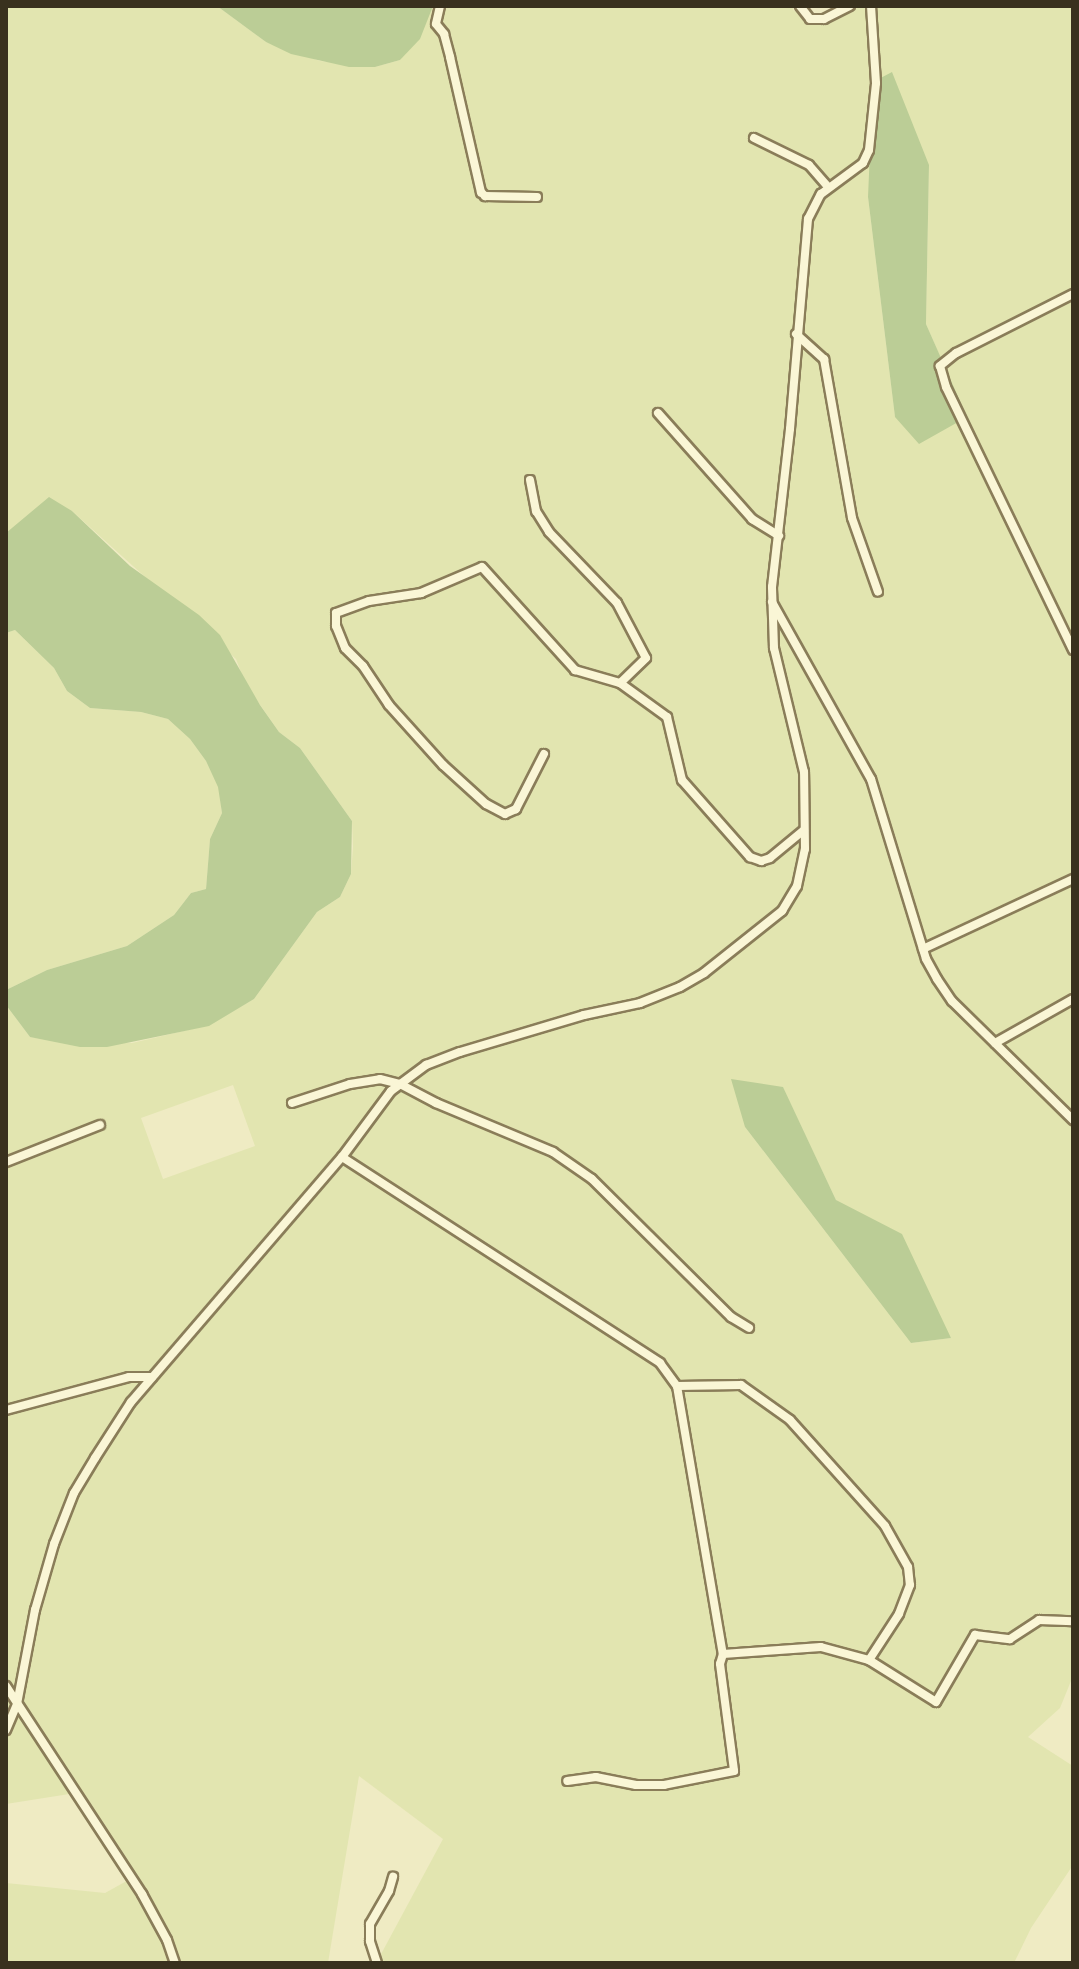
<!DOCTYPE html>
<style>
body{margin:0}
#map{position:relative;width:1079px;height:1969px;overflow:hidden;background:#efebc3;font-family:"Libre Baskerville",serif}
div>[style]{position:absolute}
.farmland>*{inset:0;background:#e2e5b0}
.green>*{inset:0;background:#bbcd96}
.roads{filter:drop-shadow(2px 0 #8a7d59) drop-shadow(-2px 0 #8a7d59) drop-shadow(0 2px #8a7d59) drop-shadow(0 -2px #8a7d59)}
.minor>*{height:8px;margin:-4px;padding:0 4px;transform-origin:4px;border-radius:4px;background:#faf6d6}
span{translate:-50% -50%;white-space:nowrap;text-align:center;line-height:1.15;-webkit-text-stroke:8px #f6f4d2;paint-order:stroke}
.frame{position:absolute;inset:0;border:8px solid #39311e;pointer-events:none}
</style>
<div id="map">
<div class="farmland">
<i style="clip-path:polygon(evenodd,6px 6px,217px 6px,266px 42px,320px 61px,375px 67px,400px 60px,433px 6px,792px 6px,794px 11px,829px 18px,860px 6px,1073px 6px,1073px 1676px,1060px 1708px,1028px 1737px,1073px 1766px,1073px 1865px,1031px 1928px,1014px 1963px,383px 1963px,380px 1956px,443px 1839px,359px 1776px,328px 1963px,6px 1963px,6px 1883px,105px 1893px,132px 1878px,82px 1792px,6px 1804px,6px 1005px,30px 1037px,132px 1043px,209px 1025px,254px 999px,317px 912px,340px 897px,351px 874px,353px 847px,352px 821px,300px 748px,279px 732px,245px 683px,236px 659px,72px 511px,6px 533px,6px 6px,929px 165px,926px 324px,966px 417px,895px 417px,868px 197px,929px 165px,6px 6px,233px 1085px,255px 1146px,163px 1179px,141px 1118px,233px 1085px,6px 6px,783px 1088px,836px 1200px,951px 1338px,911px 1343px,745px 1127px,783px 1088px)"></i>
<i style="clip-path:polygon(15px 630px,54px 668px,67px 691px,90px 708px,141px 712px,168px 719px,190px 739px,206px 761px,219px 787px,222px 813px,210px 839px,206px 889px,191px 893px,174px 915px,127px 946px,47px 970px,6px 990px,6px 633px)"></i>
</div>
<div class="green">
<i style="clip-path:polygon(217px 6px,433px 6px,420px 39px,400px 60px,375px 67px,349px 67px,291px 54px,266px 42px)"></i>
<i style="clip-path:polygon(892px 72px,929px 165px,926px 324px,967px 417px,919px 444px,895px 417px,868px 197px,873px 82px)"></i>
<i style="clip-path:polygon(49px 497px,72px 511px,130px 566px,199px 615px,220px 635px,260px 705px,279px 732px,300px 748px,352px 821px,351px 874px,340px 897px,317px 912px,254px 999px,209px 1026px,107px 1047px,80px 1047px,30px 1037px,6px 1005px,6px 990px,47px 970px,127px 946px,174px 915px,191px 893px,206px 889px,210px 839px,222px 813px,218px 787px,206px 761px,190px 739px,168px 719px,141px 712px,90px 708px,67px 691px,54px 668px,15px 630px,6px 633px,6px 533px)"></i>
<i style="clip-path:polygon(731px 1079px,783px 1087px,836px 1200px,902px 1234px,951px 1338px,911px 1343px,745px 1127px)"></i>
</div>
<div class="roads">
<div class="minor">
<i style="left:440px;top:6px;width:18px;rotate:103deg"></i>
<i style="left:436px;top:24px;width:13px;rotate:51deg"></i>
<i style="left:444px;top:34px;width:24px;rotate:75deg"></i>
<i style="left:450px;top:57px;width:139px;rotate:77.1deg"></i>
<i style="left:481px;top:192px;width:6px;rotate:45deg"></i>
<i style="left:485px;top:196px;width:52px;rotate:1.1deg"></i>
<i style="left:800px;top:6px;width:16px;rotate:52deg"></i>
<i style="left:810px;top:19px;width:14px"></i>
<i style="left:824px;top:19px;width:29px;rotate:-27deg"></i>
<i style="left:754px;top:138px;width:61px;rotate:26.1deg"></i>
<i style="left:809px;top:165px;width:29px;rotate:49deg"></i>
<i style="left:1073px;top:294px;width:131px;rotate:153.2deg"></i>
<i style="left:956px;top:353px;width:21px;rotate:141deg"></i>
<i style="left:940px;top:366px;width:22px;rotate:74deg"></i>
<i style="left:946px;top:387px;width:292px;rotate:64.2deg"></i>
<i style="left:796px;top:334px;width:38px;rotate:42deg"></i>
<i style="left:824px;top:359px;width:161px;rotate:80deg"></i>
<i style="left:852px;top:518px;width:78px;rotate:70.6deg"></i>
<i style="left:658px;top:413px;width:142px;rotate:48.4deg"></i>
<i style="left:752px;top:519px;width:32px;rotate:32deg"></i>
<i style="left:530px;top:480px;width:32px;rotate:79deg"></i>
<i style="left:536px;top:511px;width:25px;rotate:58deg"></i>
<i style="left:549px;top:532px;width:98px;rotate:46.2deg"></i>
<i style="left:617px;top:603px;width:62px;rotate:62.2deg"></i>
<i style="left:646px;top:658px;width:36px;rotate:136deg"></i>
<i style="left:772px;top:602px;width:203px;rotate:60.8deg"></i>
<i style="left:871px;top:779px;width:188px;rotate:73deg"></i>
<i style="left:926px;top:959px;width:23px;rotate:61deg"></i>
<i style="left:937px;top:979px;width:27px;rotate:56deg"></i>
<i style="left:952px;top:1001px;width:170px;rotate:44.5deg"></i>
<i style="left:544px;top:754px;width:62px;rotate:117deg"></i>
<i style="left:516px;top:809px;width:12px;rotate:156deg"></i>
<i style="left:505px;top:814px;width:21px;rotate:-152deg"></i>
<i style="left:486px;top:804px;width:58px;rotate:-137.8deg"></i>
<i style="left:443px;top:765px;width:81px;rotate:-132deg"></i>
<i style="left:389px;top:705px;width:47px;rotate:-123.7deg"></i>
<i style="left:363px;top:666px;width:25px;rotate:-135deg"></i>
<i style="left:345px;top:648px;width:24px;rotate:-112deg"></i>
<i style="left:336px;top:626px;width:13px;rotate:-90deg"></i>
<i style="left:336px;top:613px;width:35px;rotate:-20deg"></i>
<i style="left:369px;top:601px;width:53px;rotate:-8.7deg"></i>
<i style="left:421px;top:593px;width:66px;rotate:-23.1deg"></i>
<i style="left:482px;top:567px;width:139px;rotate:47.9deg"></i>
<i style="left:575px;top:670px;width:47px;rotate:16.1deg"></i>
<i style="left:620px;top:683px;width:58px;rotate:35.9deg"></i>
<i style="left:667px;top:717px;width:65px;rotate:76.6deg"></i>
<i style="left:682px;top:780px;width:103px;rotate:48.6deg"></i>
<i style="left:750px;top:857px;width:12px;rotate:20deg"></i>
<i style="left:761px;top:861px;width:9px;rotate:-18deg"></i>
<i style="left:770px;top:858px;width:44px;rotate:-39.5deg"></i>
<i style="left:923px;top:949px;width:166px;rotate:-25deg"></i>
<i style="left:995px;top:1043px;width:90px;rotate:-29.4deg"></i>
<i style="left:292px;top:1103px;width:61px;rotate:-18.1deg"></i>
<i style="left:350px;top:1084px;width:30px;rotate:-9deg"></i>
<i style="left:380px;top:1079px;width:21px;rotate:14deg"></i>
<i style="left:400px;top:1084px;width:41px;rotate:27.8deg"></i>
<i style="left:436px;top:1103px;width:127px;rotate:22.7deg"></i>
<i style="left:553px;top:1152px;width:47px;rotate:34.7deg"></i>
<i style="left:592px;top:1179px;width:196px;rotate:44.8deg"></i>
<i style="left:731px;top:1317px;width:21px;rotate:31deg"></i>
<i style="left:342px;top:1157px;width:379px;rotate:32.9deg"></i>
<i style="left:660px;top:1363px;width:29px;rotate:54deg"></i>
<i style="left:677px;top:1386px;width:272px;rotate:80.3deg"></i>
<i style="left:723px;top:1654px;width:10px;rotate:107deg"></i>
<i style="left:720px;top:1664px;width:108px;rotate:82.5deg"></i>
<i style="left:734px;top:1771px;width:71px;rotate:168.7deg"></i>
<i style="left:664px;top:1785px;width:28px;rotate:180deg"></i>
<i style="left:636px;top:1785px;width:41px;rotate:-168.7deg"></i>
<i style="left:596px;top:1777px;width:29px;rotate:172deg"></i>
<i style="left:6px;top:1162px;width:101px;rotate:-21.5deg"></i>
<i style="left:677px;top:1386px;width:64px;rotate:-0.9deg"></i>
<i style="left:741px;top:1385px;width:60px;rotate:35.5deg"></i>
<i style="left:790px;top:1420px;width:142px;rotate:48.1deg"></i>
<i style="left:885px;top:1526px;width:47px;rotate:60.7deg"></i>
<i style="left:908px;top:1567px;width:18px;rotate:84deg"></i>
<i style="left:910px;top:1585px;width:31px;rotate:111deg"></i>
<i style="left:899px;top:1614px;width:55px;rotate:123.1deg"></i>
<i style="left:6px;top:1410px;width:127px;rotate:-15deg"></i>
<i style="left:129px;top:1377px;width:23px"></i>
<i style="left:723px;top:1654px;width:98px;rotate:-4.1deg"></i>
<i style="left:821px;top:1647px;width:50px;rotate:15.2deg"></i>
<i style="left:869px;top:1660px;width:79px;rotate:32.1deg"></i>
<i style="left:936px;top:1702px;width:78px;rotate:-59.8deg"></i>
<i style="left:975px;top:1635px;width:35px;rotate:7deg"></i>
<i style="left:1010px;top:1639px;width:35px;rotate:-33deg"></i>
<i style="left:1039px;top:1620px;width:34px;rotate:2deg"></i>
<i style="left:6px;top:1686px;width:249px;rotate:56.8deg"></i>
<i style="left:142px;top:1894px;width:52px;rotate:61.5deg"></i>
<i style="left:167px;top:1940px;width:24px;rotate:71deg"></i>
<i style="left:6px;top:1730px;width:28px;rotate:-67deg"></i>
<i style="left:17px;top:1704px;width:96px;rotate:-79.2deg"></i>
<i style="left:35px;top:1610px;width:69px;rotate:-73.9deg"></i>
<i style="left:54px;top:1544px;width:55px;rotate:-68.6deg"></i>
<i style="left:74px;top:1493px;width:41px;rotate:-59deg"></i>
<i style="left:95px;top:1458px;width:67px;rotate:-57.3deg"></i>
<i style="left:131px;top:1402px;width:323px;rotate:-49.3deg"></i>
<i style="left:342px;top:1157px;width:82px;rotate:-53.4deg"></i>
<i style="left:391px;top:1091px;width:44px;rotate:-36.6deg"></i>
<i style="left:426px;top:1065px;width:36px;rotate:-21deg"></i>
<i style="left:460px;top:1052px;width:129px;rotate:-16.6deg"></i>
<i style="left:584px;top:1015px;width:57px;rotate:-12.1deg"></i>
<i style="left:640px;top:1003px;width:43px;rotate:-21.8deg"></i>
<i style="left:680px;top:987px;width:28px;rotate:-30deg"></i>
<i style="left:704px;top:973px;width:100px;rotate:-38.5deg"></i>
<i style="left:782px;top:911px;width:29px;rotate:-59deg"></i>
<i style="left:797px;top:886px;width:38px;rotate:-78deg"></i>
<i style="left:805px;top:849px;width:77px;rotate:-90.7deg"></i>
<i style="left:804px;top:772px;width:128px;rotate:-103.6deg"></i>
<i style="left:774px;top:648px;width:61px;rotate:-91.9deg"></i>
<i style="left:772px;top:587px;width:159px;rotate:-83.5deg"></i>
<i style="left:790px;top:429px;width:211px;rotate:-85.1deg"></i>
<i style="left:808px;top:219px;width:28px;rotate:-63deg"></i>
<i style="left:821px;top:194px;width:52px;rotate:-36.4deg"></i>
<i style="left:863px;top:163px;width:14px;rotate:-65deg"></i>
<i style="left:869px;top:150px;width:67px;rotate:-84deg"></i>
<i style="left:876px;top:83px;width:77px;rotate:-93.7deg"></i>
<i style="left:377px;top:1963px;width:23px;rotate:-108deg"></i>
<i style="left:370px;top:1941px;width:17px;rotate:-90deg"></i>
<i style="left:370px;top:1924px;width:38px;rotate:-60deg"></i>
<i style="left:389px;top:1891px;width:15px;rotate:-74deg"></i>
</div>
</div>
<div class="frame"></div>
</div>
